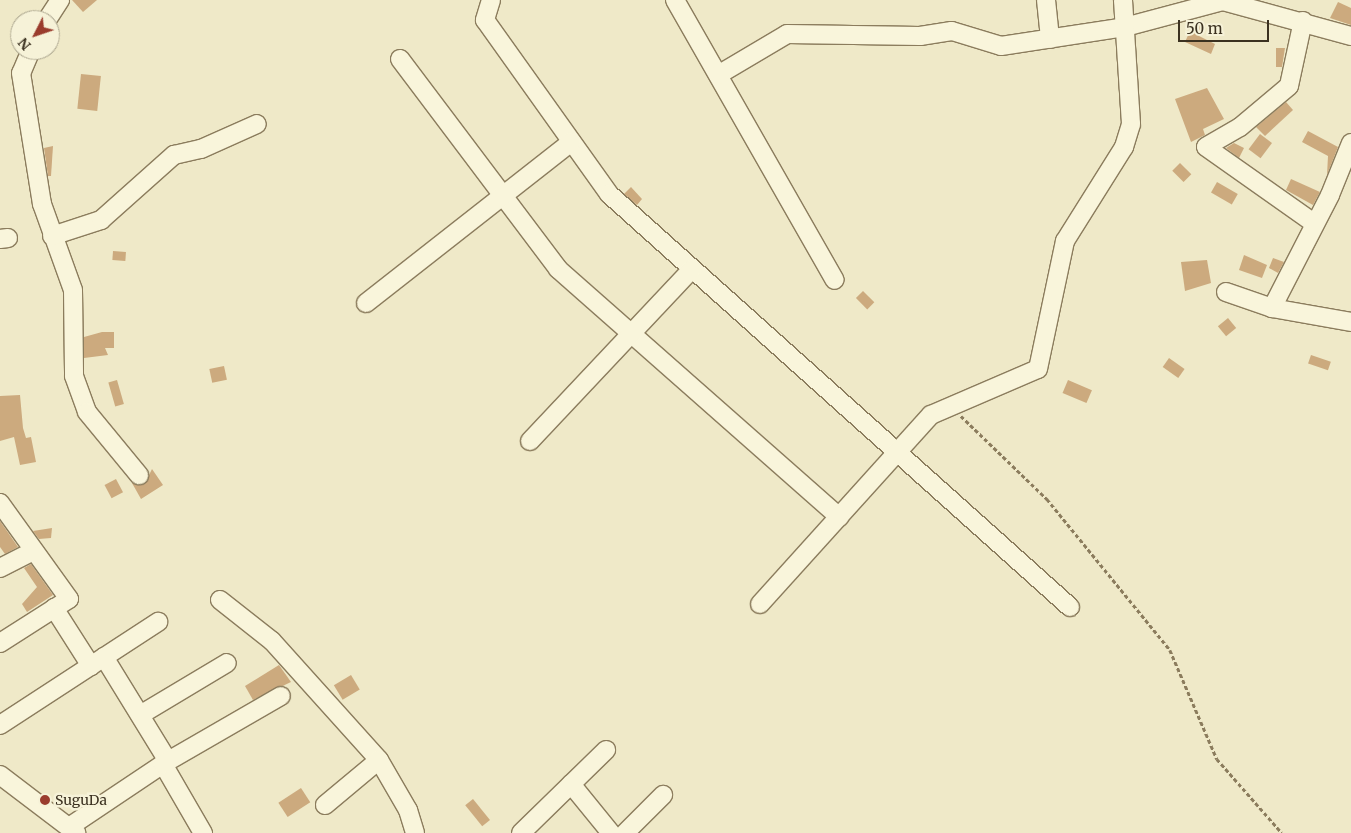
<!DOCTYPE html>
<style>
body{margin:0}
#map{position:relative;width:1351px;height:833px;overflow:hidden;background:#efe9c8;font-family:Merriweather,serif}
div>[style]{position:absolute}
.building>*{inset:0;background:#ccaa7e;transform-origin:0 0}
.path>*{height:2.5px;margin-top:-1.25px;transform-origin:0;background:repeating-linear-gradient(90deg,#8b7c5d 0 4px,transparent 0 6.5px)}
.roads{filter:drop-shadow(1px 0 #8b7c5d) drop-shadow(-1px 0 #8b7c5d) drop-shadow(0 1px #8b7c5d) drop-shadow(0 -1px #8b7c5d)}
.minor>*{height:18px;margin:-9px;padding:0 9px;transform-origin:9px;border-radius:9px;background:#f9f5db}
.dots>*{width:14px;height:14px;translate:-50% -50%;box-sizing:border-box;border:2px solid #f6f2d8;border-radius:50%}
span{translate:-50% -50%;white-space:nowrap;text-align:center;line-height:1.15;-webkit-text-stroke:5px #f6f2d8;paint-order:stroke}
.poi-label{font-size:14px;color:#3b3120}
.left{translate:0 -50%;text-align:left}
.north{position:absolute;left:10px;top:10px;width:50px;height:50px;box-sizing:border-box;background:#f6f2d8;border:1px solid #aba58e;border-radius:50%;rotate:229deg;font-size:14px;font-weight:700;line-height:20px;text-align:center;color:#3b3120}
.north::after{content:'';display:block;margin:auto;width:18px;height:22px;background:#9a3c2d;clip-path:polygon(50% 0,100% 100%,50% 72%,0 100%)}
.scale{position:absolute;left:1178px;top:20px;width:91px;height:22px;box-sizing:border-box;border:2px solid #3b3120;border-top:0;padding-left:6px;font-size:15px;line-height:18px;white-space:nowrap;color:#3b3120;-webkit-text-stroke:4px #f6f2d8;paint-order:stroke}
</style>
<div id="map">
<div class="building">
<i style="clip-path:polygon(72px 0,97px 0,83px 12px)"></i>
<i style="clip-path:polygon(1338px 2px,1351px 8px,1351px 25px,1330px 18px)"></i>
<i style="clip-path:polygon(1194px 22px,1204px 26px,1199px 36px,1215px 44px,1211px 54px,1185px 42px)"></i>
<i style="clip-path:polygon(1276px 48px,1285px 48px,1282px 67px,1276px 67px)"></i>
<i style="left:81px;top:74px;width:20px;height:35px;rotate:6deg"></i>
<i style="clip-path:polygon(1207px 88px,1224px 119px,1203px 129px,1205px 135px,1191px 142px,1175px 99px)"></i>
<i style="clip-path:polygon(1286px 102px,1293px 110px,1265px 136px,1256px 127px)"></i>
<i style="clip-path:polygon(1308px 131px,1338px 147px,1327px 175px,1328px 156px,1302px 142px)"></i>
<i style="left:1260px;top:134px;width:15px;height:19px;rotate:37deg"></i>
<i style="clip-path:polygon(1234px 143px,1244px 148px,1239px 158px,1226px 148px)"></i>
<i style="clip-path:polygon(53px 146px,51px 176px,48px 176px,44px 148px)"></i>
<i style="left:1180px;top:163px;width:16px;height:11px;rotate:45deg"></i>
<i style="clip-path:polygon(1291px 179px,1320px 192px,1313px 205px,1286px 190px)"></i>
<i style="left:1217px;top:182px;width:24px;height:12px;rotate:30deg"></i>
<i style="clip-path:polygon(631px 187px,642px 199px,637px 205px,624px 194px)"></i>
<i style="left:113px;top:251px;width:13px;height:9px;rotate:4deg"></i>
<i style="clip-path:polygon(1244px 255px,1267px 265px,1262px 278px,1239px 270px)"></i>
<i style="clip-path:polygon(1273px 258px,1284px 262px,1278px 273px,1269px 268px)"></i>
<i style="clip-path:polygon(1207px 260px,1211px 283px,1185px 291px,1181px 262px)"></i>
<i style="left:863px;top:291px;width:16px;height:10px;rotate:45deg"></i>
<i style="left:1228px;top:318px;width:13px;height:13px;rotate:51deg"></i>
<i style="clip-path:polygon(102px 332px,114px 332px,114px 348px,105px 348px,108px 355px,84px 358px,84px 337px)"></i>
<i style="left:1311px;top:355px;width:21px;height:9px;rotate:19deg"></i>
<i style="left:1169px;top:358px;width:19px;height:11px;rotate:35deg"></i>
<i style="left:224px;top:366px;width:14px;height:15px;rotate:78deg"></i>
<i style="left:117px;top:380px;width:25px;height:9px;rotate:74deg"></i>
<i style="left:1068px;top:380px;width:26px;height:14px;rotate:23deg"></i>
<i style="clip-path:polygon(20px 395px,23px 428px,26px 438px,31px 437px,36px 462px,20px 465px,14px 437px,0 441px,0 396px)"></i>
<i style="clip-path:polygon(152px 469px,163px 485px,141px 499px,132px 483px,145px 483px)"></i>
<i style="left:116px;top:479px;width:15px;height:13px;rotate:62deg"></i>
<i style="clip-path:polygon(0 521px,18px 547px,5px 554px,0 547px)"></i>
<i style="clip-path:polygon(52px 528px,51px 538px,39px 539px,33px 531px)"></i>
<i style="clip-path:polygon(31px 564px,53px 595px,27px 612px,22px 604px,37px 587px,24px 568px)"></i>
<i style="clip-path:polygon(279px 665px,291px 682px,253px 700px,245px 686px)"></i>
<i style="left:351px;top:675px;width:17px;height:20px;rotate:59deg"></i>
<i style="left:301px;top:788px;width:17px;height:27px;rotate:57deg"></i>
<i style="left:473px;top:799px;width:27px;height:10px;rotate:51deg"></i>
</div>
<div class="path">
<i style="left:961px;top:416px;width:120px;rotate:44deg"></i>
<i style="left:1047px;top:499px;width:195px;rotate:50.8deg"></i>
<i style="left:1170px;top:650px;width:119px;rotate:66.7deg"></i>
<i style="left:1217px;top:759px;width:98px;rotate:48.7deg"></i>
</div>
<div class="roads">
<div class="minor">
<i style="left:491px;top:0;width:21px;rotate:107deg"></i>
<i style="left:485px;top:20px;width:214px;rotate:54.5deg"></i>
<i style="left:609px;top:194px;width:619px;rotate:41.86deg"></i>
<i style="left:675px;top:0;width:322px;rotate:60.3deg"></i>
<i style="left:1046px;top:0;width:39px;rotate:84deg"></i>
<i style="left:47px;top:20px;width:24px;rotate:-57deg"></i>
<i style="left:1303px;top:21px;width:66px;rotate:102.2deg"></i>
<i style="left:1289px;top:86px;width:64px;rotate:140.1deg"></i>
<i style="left:1240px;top:127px;width:39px;rotate:150deg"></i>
<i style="left:1206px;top:147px;width:133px;rotate:35.2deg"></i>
<i style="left:31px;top:50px;width:25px;rotate:113deg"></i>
<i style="left:21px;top:73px;width:133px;rotate:80.9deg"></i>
<i style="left:42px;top:204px;width:91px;rotate:70.2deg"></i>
<i style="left:73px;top:290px;width:86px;rotate:89.3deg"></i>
<i style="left:74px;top:376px;width:38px;rotate:70deg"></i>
<i style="left:87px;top:412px;width:82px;rotate:50.5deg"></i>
<i style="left:400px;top:59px;width:263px;rotate:53deg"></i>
<i style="left:558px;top:269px;width:375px;rotate:41.4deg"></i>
<i style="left:718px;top:75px;width:80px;rotate:-30.7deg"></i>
<i style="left:787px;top:34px;width:133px;rotate:0.9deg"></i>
<i style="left:920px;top:36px;width:32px;rotate:-9deg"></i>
<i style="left:952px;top:31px;width:51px;rotate:17deg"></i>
<i style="left:1001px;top:46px;width:125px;rotate:-8.7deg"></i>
<i style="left:1125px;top:27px;width:101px;rotate:-14.9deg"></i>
<i style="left:1223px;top:1px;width:133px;rotate:15.3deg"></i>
<i style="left:52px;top:236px;width:52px;rotate:-18.1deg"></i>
<i style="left:101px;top:220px;width:98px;rotate:-41.7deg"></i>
<i style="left:174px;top:155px;width:28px;rotate:-13deg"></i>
<i style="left:201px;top:149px;width:61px;rotate:-24.1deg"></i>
<i style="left:0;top:239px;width:8px;rotate:-7deg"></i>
<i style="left:1226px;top:292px;width:49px;rotate:19.2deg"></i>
<i style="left:1272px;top:308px;width:80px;rotate:10deg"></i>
<i style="left:366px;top:303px;width:261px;rotate:-38.1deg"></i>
<i style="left:1272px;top:308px;width:127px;rotate:-62.8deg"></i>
<i style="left:1330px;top:195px;width:56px;rotate:-68deg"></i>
<i style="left:530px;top:441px;width:236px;rotate:-46.7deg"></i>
<i style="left:0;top:503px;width:118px;rotate:54.3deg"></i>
<i style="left:69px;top:599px;width:82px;rotate:147.5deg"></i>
<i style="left:0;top:568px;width:38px;rotate:-27deg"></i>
<i style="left:220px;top:600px;width:66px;rotate:38.3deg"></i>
<i style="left:272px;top:641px;width:160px;rotate:48deg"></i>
<i style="left:379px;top:760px;width:58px;rotate:59.9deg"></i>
<i style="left:408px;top:810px;width:24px;rotate:73deg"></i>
<i style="left:760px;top:604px;width:255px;rotate:-47.9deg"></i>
<i style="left:931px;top:415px;width:116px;rotate:-23.3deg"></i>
<i style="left:1038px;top:369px;width:131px;rotate:-78.1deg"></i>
<i style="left:1065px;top:241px;width:111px;rotate:-57.9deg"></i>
<i style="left:1124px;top:147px;width:24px;rotate:-73deg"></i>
<i style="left:1131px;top:124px;width:124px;rotate:-93.7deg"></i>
<i style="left:54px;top:608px;width:69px;rotate:57.5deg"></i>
<i style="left:104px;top:657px;width:122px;rotate:58.4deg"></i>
<i style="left:140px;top:715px;width:101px;rotate:-30.9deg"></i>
<i style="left:0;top:725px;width:189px;rotate:-33.1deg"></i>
<i style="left:163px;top:764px;width:80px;rotate:59.9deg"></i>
<i style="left:0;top:775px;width:96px;rotate:37.3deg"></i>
<i style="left:571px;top:784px;width:63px;rotate:50.8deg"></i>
<i style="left:325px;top:805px;width:70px;rotate:-39.8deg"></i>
<i style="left:69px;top:827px;width:113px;rotate:-33.8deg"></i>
<i style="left:163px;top:764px;width:136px;rotate:-30deg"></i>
<i style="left:521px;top:833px;width:119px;rotate:-44.3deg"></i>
<i style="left:625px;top:833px;width:54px;rotate:-45deg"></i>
</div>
</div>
<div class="dots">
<i style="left:45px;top:800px;background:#9a3c2d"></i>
</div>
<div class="poi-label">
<span class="left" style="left:55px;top:800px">SuguDa</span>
</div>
<div class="north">N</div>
<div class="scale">50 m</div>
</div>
